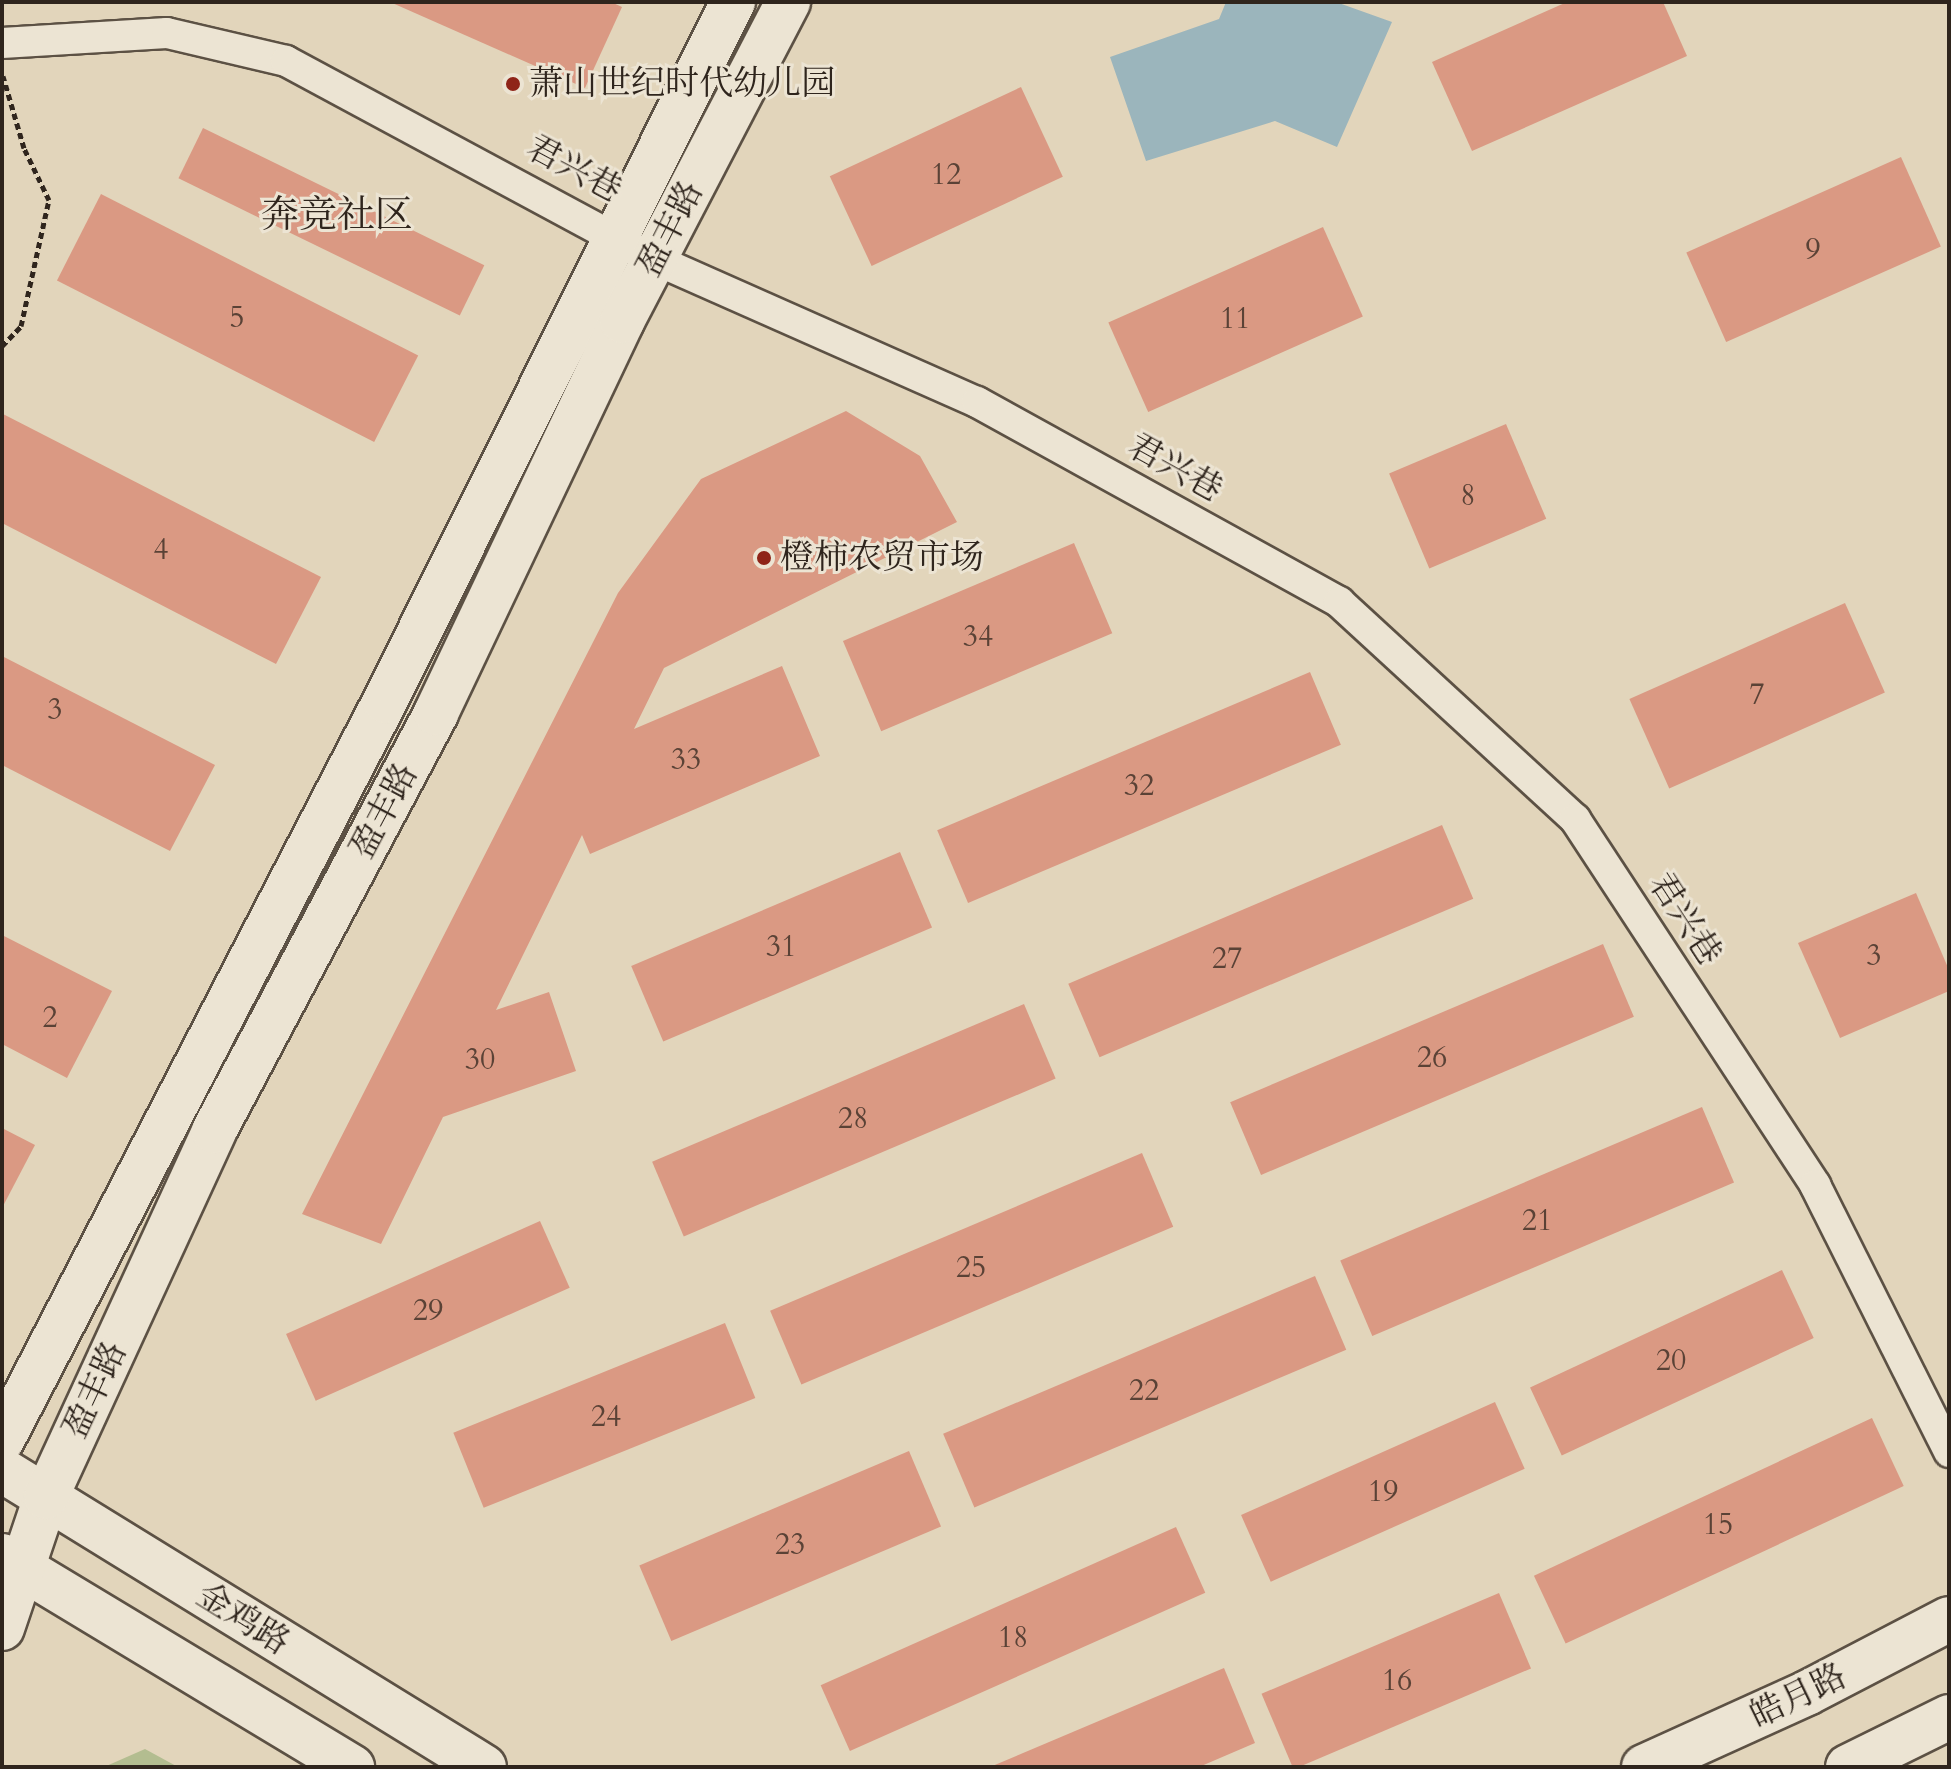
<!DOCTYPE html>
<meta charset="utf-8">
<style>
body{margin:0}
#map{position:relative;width:1951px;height:1769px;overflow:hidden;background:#e2d5bb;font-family:Cardo,"Noto Serif SC",serif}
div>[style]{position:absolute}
.green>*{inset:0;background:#b3bd90}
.water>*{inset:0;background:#9bb5bc}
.building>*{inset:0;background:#da9983;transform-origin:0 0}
.path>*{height:5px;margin-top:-2.5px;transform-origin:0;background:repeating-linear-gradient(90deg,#2f251d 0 6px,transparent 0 10px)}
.roads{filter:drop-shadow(2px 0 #5c5144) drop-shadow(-2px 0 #5c5144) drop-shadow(0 2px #5c5144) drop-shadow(0 -2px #5c5144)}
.minor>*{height:30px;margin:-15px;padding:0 15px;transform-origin:15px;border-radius:15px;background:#ece4d3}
.secondary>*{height:44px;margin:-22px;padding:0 22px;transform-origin:22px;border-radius:22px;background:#ece4d3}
.dots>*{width:22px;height:22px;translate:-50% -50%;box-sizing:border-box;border:4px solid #ece4d3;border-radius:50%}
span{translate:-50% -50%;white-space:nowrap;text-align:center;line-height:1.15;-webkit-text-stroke:6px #ece4d3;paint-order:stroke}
.number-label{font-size:30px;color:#5a4236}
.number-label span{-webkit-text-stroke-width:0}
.poi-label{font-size:34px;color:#2f251d}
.left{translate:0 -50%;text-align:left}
.street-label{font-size:34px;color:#2f251d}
.quarter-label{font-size:38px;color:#2f251d}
.frame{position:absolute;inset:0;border:4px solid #2f251d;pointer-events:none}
</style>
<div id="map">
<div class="green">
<i style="clip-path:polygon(145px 1749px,178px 1767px,104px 1767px)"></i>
</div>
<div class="water">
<i style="clip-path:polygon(1226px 2px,1336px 2px,1392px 22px,1337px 147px,1275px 121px,1146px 161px,1110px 57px,1219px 19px)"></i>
</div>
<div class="building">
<i style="clip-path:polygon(390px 2px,611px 2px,622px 7px,585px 88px)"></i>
<i style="clip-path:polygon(1567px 2px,1663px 2px,1687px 56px,1472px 151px,1432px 62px)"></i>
<i style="left:1021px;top:87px;width:99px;height:211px;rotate:65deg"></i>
<i style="left:203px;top:128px;width:313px;height:56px;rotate:26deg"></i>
<i style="left:1901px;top:157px;width:98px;height:235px;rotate:66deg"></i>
<i style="left:101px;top:194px;width:356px;height:97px;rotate:27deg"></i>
<i style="left:1323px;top:227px;width:98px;height:235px;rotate:66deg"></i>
<i style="clip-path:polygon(846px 411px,920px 456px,957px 522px,664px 668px,634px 729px,782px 666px,820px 756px,590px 854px,582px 835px,496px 1010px,549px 992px,576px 1071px,443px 1117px,381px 1244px,302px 1214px,618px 593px,701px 479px)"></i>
<i style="clip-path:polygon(3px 414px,321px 577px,276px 664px,2px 523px)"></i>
<i style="left:1506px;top:424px;width:103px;height:127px;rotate:67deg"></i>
<i style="left:1074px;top:543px;width:98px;height:251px;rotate:67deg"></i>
<i style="left:1845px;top:603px;width:98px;height:236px;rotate:66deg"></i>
<i style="clip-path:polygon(2px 656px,215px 765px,170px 851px,2px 765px)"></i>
<i style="left:1310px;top:672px;width:79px;height:405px;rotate:67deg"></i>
<i style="left:1442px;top:825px;width:80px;height:406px;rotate:67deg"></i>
<i style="left:900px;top:852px;width:82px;height:292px;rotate:67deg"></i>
<i style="clip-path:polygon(1916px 893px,1949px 970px,1949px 991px,1840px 1038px,1798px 943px)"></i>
<i style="clip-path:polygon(2px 935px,112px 991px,67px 1078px,2px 1044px)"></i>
<i style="left:1603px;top:944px;width:79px;height:405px;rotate:67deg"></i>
<i style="left:1024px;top:1004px;width:81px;height:404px;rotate:67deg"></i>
<i style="left:1702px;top:1107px;width:82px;height:393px;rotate:67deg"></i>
<i style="clip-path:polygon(2px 1128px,35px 1145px,2px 1208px)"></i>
<i style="left:1142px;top:1153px;width:80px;height:404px;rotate:67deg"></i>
<i style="left:540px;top:1221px;width:73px;height:278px;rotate:66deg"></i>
<i style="left:1782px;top:1270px;width:75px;height:278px;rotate:65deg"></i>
<i style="left:1315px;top:1276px;width:80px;height:404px;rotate:67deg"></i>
<i style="left:725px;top:1323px;width:81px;height:293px;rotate:68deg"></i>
<i style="left:1495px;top:1402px;width:73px;height:278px;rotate:66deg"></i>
<i style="left:1872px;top:1418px;width:75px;height:373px;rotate:65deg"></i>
<i style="left:909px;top:1451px;width:82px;height:293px;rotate:67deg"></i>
<i style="left:1176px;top:1527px;width:72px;height:389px;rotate:66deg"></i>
<i style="left:1499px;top:1593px;width:82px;height:258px;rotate:67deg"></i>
<i style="clip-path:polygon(1224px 1668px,1255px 1743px,1199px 1767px,990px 1767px)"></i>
</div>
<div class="path">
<i style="left:2px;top:346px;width:28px;rotate:-46deg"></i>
<i style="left:21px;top:326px;width:129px;rotate:-77.5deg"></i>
<i style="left:49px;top:200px;width:58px;rotate:-115.7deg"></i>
<i style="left:24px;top:148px;width:75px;rotate:-106.3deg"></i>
</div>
<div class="roads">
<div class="minor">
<i style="left:2px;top:43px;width:165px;rotate:-3.5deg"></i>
<i style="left:167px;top:33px;width:122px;rotate:13.2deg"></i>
<i style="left:286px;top:61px;width:418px;rotate:28.3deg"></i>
<i style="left:654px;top:259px;width:353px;rotate:23.9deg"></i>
<i style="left:977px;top:402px;width:414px;rotate:28.9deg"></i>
<i style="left:1339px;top:602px;width:321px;rotate:42.6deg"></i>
<i style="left:1575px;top:819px;width:438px;rotate:56.7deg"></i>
<i style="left:1815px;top:1185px;width:299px;rotate:63.3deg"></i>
</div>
<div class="secondary">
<i style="left:2px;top:1440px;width:832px;rotate:-62.6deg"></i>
<i style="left:385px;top:701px;width:781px;rotate:-63.53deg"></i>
<i style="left:2px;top:1470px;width:566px;rotate:31.64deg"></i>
<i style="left:2px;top:1556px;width:409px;rotate:31.1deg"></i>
<i style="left:2px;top:1628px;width:138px;rotate:-71.4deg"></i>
<i style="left:46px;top:1497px;width:403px;rotate:-65.3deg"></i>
<i style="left:214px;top:1131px;width:473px;rotate:-62deg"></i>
<i style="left:436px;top:713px;width:434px;rotate:-64.6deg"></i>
<i style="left:622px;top:321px;width:360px;rotate:-62.5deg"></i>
<i style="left:1644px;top:1767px;width:179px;rotate:-24.4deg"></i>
<i style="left:1807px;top:1693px;width:160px;rotate:-27.5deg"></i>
<i style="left:1848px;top:1767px;width:113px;rotate:-26.3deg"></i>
</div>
</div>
<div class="dots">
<i style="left:513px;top:84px;background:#8f2418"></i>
<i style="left:764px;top:558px;background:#8f2418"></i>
</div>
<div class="number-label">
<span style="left:946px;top:175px">12</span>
<span style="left:1813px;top:250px">9</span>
<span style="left:237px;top:318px">5</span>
<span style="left:1235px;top:319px">11</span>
<span style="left:1468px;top:496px">8</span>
<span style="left:161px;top:550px">4</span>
<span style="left:978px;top:637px">34</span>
<span style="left:1757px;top:695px">7</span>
<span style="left:55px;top:710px">3</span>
<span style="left:686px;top:760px">33</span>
<span style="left:1139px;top:786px">32</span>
<span style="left:781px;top:947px">31</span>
<span style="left:1874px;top:956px">3</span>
<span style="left:1227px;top:959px">27</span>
<span style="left:50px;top:1018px">2</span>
<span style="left:1432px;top:1058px">26</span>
<span style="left:480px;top:1060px">30</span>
<span style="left:853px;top:1119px">28</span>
<span style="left:1537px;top:1221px">21</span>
<span style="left:971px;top:1268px">25</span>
<span style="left:428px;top:1311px">29</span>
<span style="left:1671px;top:1361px">20</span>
<span style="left:1144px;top:1391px">22</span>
<span style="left:606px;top:1417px">24</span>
<span style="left:1383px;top:1492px">19</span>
<span style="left:1718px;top:1525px">15</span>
<span style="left:790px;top:1545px">23</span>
<span style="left:1013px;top:1638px">18</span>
<span style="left:1397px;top:1681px">16</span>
</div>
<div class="poi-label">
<span class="left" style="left:529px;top:84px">萧山世纪时代幼儿园</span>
<span class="left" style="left:780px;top:558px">橙柿农贸市场</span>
</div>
<div class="street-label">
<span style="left:574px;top:169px;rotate:28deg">君兴巷</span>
<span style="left:670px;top:229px;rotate:-63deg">盈丰路</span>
<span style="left:1175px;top:468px;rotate:29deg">君兴巷</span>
<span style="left:384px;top:811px;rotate:-62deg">盈丰路</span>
<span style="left:1685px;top:919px;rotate:57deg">君兴巷</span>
<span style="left:95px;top:1390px;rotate:-65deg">盈丰路</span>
<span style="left:243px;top:1619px;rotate:32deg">金鸡路</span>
<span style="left:1798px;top:1696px;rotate:-26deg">皓月路</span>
</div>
<div class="quarter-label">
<span style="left:337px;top:216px">奔竞社区</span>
</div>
<div class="frame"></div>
</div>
